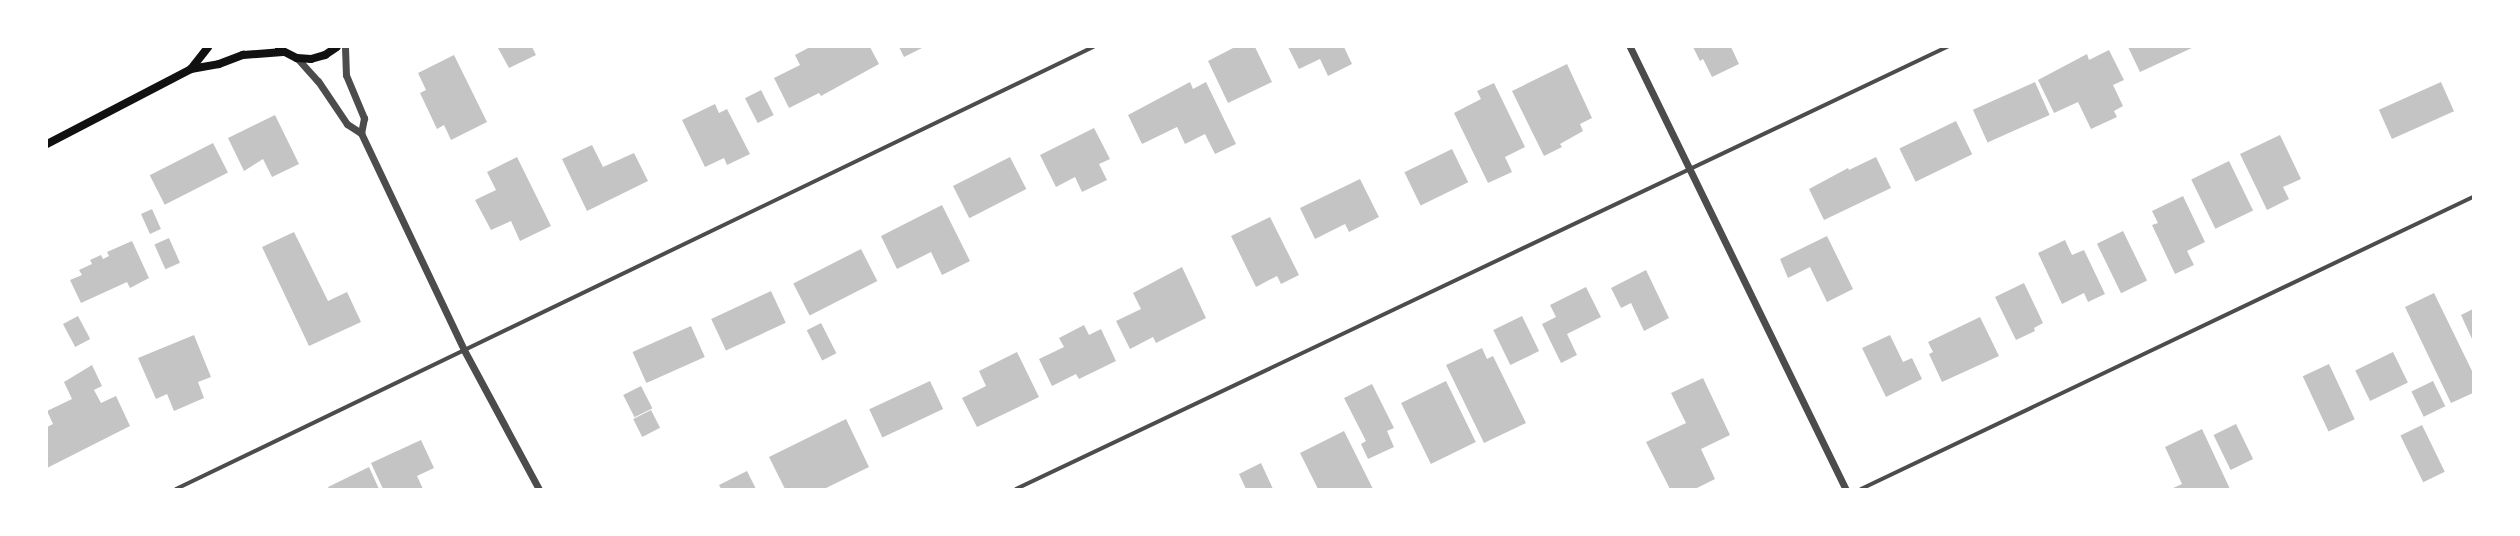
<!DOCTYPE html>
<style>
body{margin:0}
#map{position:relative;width:2520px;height:536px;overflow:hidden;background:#fff;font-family:Roboto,sans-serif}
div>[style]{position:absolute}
.building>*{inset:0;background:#c4c4c4;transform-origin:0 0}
.minor>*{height:4px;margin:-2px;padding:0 2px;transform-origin:2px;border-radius:2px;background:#4c4c4c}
.tertiary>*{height:7px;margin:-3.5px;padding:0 3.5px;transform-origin:3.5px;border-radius:3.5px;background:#4c4c4c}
.secondary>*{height:8px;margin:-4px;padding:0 4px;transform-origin:4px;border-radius:4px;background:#111}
span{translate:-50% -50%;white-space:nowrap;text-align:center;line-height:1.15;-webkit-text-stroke:3px #fff;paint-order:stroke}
.frame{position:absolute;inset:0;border:48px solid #fff;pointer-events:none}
</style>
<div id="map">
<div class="building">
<i style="clip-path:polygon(501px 47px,532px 47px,536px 55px,509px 68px,498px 48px)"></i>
<i style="clip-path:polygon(810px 47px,870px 47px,879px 64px,821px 96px,819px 93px,789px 108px,774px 78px,800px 65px,795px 55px)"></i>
<i style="clip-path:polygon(899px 47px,924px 47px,904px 57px)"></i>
<i style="clip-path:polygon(1255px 47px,1272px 82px,1228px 103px,1208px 61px,1235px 47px)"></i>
<i style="clip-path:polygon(1288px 47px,1344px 47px,1352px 64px,1328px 76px,1320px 59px,1299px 69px)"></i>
<i style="clip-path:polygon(1693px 47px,1731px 47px,1739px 64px,1712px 77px,1703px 59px,1700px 61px)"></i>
<i style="clip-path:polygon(2128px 47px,2194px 47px,2140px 72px)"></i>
<i style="clip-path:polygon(2109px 50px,2124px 80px,2113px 85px,2123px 106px,2114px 111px,2117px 117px,2091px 129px,2078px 102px,2054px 113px,2038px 80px,2087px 54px,2089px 60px)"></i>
<i style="clip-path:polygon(454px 55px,487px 122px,451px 140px,444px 125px,437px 129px,420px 93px,426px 90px,418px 73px)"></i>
<i style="clip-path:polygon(1567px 64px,1592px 118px,1580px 124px,1583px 131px,1560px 144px,1562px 147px,1544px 156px,1512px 91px)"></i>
<i style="clip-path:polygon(1190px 82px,1193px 89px,1206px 82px,1236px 144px,1215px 154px,1205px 134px,1185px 144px,1177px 127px,1142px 144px,1128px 115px)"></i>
<i style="left:2035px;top:82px;width:36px;height:68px;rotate:66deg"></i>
<i style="left:2441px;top:82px;width:32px;height:68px;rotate:66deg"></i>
<i style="clip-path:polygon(1494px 83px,1525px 147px,1505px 157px,1512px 172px,1488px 183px,1454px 113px,1481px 99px,1477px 91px)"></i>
<i style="left:761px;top:90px;width:28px;height:18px;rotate:63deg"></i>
<i style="clip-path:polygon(715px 104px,719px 113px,727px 109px,750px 154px,727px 165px,724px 158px,705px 167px,682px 120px)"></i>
<i style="clip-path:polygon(275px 115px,299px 164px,272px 177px,263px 159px,244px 171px,228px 138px)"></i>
<i style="left:1956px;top:121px;width:37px;height:63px;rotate:64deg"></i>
<i style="clip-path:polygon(1094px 128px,1110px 159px,1099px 164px,1107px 180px,1082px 192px,1075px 177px,1056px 187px,1040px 155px)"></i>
<i style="clip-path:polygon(2280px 135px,2301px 179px,2283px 187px,2289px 199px,2267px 210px,2240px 154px)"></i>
<i style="left:213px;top:143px;width:33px;height:71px;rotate:63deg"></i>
<i style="clip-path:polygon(592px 145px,603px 167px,634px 153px,648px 181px,587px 211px,562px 159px)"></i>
<i style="left:1452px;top:149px;width:37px;height:53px;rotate:64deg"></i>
<i style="clip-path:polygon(517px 157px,551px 226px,520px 241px,511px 221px,491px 230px,475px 200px,496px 190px,487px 172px)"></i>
<i style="left:1010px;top:157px;width:36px;height:64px;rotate:63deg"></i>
<i style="clip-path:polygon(1876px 157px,1891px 188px,1824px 220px,1809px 189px,1848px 168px,1849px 170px)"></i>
<i style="left:2229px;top:161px;width:55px;height:42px;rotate:64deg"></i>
<i style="clip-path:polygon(1360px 179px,1379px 217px,1349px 232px,1345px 224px,1315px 239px,1300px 208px)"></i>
<i style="clip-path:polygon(2183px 196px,2205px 242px,2187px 251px,2194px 265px,2175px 274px,2152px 225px,2158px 223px,2152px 211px)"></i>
<i style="clip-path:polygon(942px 205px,970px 261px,942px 275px,931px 252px,897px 269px,881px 236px)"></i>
<i style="left:152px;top:209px;width:22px;height:12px;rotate:66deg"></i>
<i style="clip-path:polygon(1270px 217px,1299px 275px,1281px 284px,1277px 276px,1256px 287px,1231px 236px)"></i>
<i style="left:2123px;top:231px;width:55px;height:29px;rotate:64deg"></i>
<i style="clip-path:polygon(294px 232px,328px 301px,347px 292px,361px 322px,309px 346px,262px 247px)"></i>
<i style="clip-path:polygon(1827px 236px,1853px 289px,1827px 302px,1810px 267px,1788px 278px,1780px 259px)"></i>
<i style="left:169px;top:238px;width:27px;height:16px;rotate:66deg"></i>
<i style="clip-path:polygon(2065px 240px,2072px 255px,2084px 250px,2105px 294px,2088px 302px,2084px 293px,2062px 304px,2038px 253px)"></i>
<i style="clip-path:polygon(132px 241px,149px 278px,130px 288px,127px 282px,81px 303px,70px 280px,82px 275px,79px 270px,92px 264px,90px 260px,101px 255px,103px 259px,109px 256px,107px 252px)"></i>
<i style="left:861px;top:249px;width:36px;height:76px;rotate:63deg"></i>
<i style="clip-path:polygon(1182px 267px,1206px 318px,1156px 343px,1153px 337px,1130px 349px,1116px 321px,1141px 309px,1133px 293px)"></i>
<i style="clip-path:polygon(1646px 270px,1669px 318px,1644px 331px,1631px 303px,1621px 308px,1611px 288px)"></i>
<i style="clip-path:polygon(2024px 283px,2043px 323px,2034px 328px,2035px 331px,2016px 340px,1995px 297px)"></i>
<i style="clip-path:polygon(1586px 287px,1601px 317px,1567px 334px,1577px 355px,1561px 363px,1542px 324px,1556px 317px,1550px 305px)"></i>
<i style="left:771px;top:291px;width:35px;height:66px;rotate:65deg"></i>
<i style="clip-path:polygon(2434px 293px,2473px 373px,2473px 393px,2451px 403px,2405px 307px)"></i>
<i style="clip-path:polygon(2473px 309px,2473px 341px,2461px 315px)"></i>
<i style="left:78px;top:316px;width:26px;height:17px;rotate:62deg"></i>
<i style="left:1522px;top:316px;width:39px;height:32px;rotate:64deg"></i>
<i style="clip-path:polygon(1980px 317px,1999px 356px,1942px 382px,1929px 354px,1933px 352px,1928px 342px)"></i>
<i style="left:821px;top:323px;width:34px;height:16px;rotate:63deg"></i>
<i style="clip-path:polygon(1084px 325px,1089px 335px,1101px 329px,1116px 361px,1079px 379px,1076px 374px,1052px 386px,1039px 359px,1064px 347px,1059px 338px)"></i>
<i style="left:691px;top:326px;width:34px;height:64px;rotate:66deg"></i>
<i style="clip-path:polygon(194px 335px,211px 377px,198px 382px,204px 398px,174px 411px,167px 394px,156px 399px,138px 358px)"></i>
<i style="clip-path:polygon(1890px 335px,1903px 362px,1912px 358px,1922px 379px,1886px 397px,1862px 348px)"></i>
<i style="clip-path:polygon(1482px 348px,1487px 359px,1493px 356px,1526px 423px,1484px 443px,1446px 365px)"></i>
<i style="clip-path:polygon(1017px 352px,1039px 397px,977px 427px,962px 398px,986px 386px,979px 371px)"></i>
<i style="left:2393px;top:352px;width:34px;height:42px;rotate:64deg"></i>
<i style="left:2329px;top:364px;width:61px;height:29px;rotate:65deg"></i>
<i style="clip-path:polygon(92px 365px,102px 386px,94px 390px,101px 403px,116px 396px,130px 426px,47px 468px,47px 427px,53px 424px,47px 411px,72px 399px,64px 382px)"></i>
<i style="clip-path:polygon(1703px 378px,1730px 435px,1701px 449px,1715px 479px,1695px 489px,1670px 489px,1646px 442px,1686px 423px,1671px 393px)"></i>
<i style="left:930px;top:381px;width:31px;height:67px;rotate:65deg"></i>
<i style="left:1446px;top:381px;width:68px;height:50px;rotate:64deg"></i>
<i style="left:2433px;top:381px;width:28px;height:24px;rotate:64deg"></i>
<i style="clip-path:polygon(1372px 384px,1394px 428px,1387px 431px,1394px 447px,1368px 459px,1361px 444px,1366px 441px,1344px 398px)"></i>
<i style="left:641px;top:386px;width:25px;height:20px;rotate:63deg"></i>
<i style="left:651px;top:410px;width:20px;height:20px;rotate:63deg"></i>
<i style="clip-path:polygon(846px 419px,869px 467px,824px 489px,785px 489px,769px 457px)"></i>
<i style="left:2236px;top:424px;width:39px;height:25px;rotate:64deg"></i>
<i style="left:2422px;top:425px;width:52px;height:24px;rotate:64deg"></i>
<i style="clip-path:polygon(2202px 429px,2230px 489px,2171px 489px,2182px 484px,2165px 447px)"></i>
<i style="clip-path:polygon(1344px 431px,1373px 489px,1318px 489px,1300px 453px)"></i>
<i style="clip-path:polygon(421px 440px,434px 468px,417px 476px,423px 489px,383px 489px,371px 463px)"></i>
<i style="clip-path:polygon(1261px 463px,1273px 489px,1246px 489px,1239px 474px)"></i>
<i style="clip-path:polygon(369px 467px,379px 489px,329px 489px,328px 487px)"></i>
<i style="clip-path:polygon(747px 471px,756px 489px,721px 489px,719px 485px)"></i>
</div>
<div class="minor">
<i style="left:176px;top:489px;width:1018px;rotate:-25.73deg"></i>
<i style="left:1016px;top:489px;width:1031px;rotate:-25.4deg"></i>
<i style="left:1861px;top:489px;width:678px;rotate:-25.51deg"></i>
</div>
<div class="tertiary">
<i style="left:345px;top:47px;width:28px;rotate:88deg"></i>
<i style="left:346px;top:75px;width:47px;rotate:67.3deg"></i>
<i style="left:364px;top:118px;width:15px;rotate:101deg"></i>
<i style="left:1630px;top:47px;width:492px;rotate:64deg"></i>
<i style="left:297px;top:58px;width:31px;rotate:48deg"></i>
<i style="left:318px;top:81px;width:52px;rotate:56deg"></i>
<i style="left:347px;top:124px;width:17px;rotate:33deg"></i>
<i style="left:361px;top:133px;width:240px;rotate:64.6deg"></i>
<i style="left:464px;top:350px;width:158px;rotate:61.7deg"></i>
</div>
<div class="secondary">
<i style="left:279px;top:49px;width:20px;rotate:27deg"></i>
<i style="left:297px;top:58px;width:14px;rotate:4deg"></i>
<i style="left:311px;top:59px;width:15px;rotate:-16deg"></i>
<i style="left:325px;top:55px;width:14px;rotate:-34deg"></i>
<i style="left:191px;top:69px;width:28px;rotate:-52deg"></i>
<i style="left:47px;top:144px;width:162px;rotate:-27.5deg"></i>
<i style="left:191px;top:69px;width:28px;rotate:-10deg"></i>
<i style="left:219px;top:64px;width:26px;rotate:-21deg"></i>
<i style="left:243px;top:55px;width:40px;rotate:-4.3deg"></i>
</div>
<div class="frame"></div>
</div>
